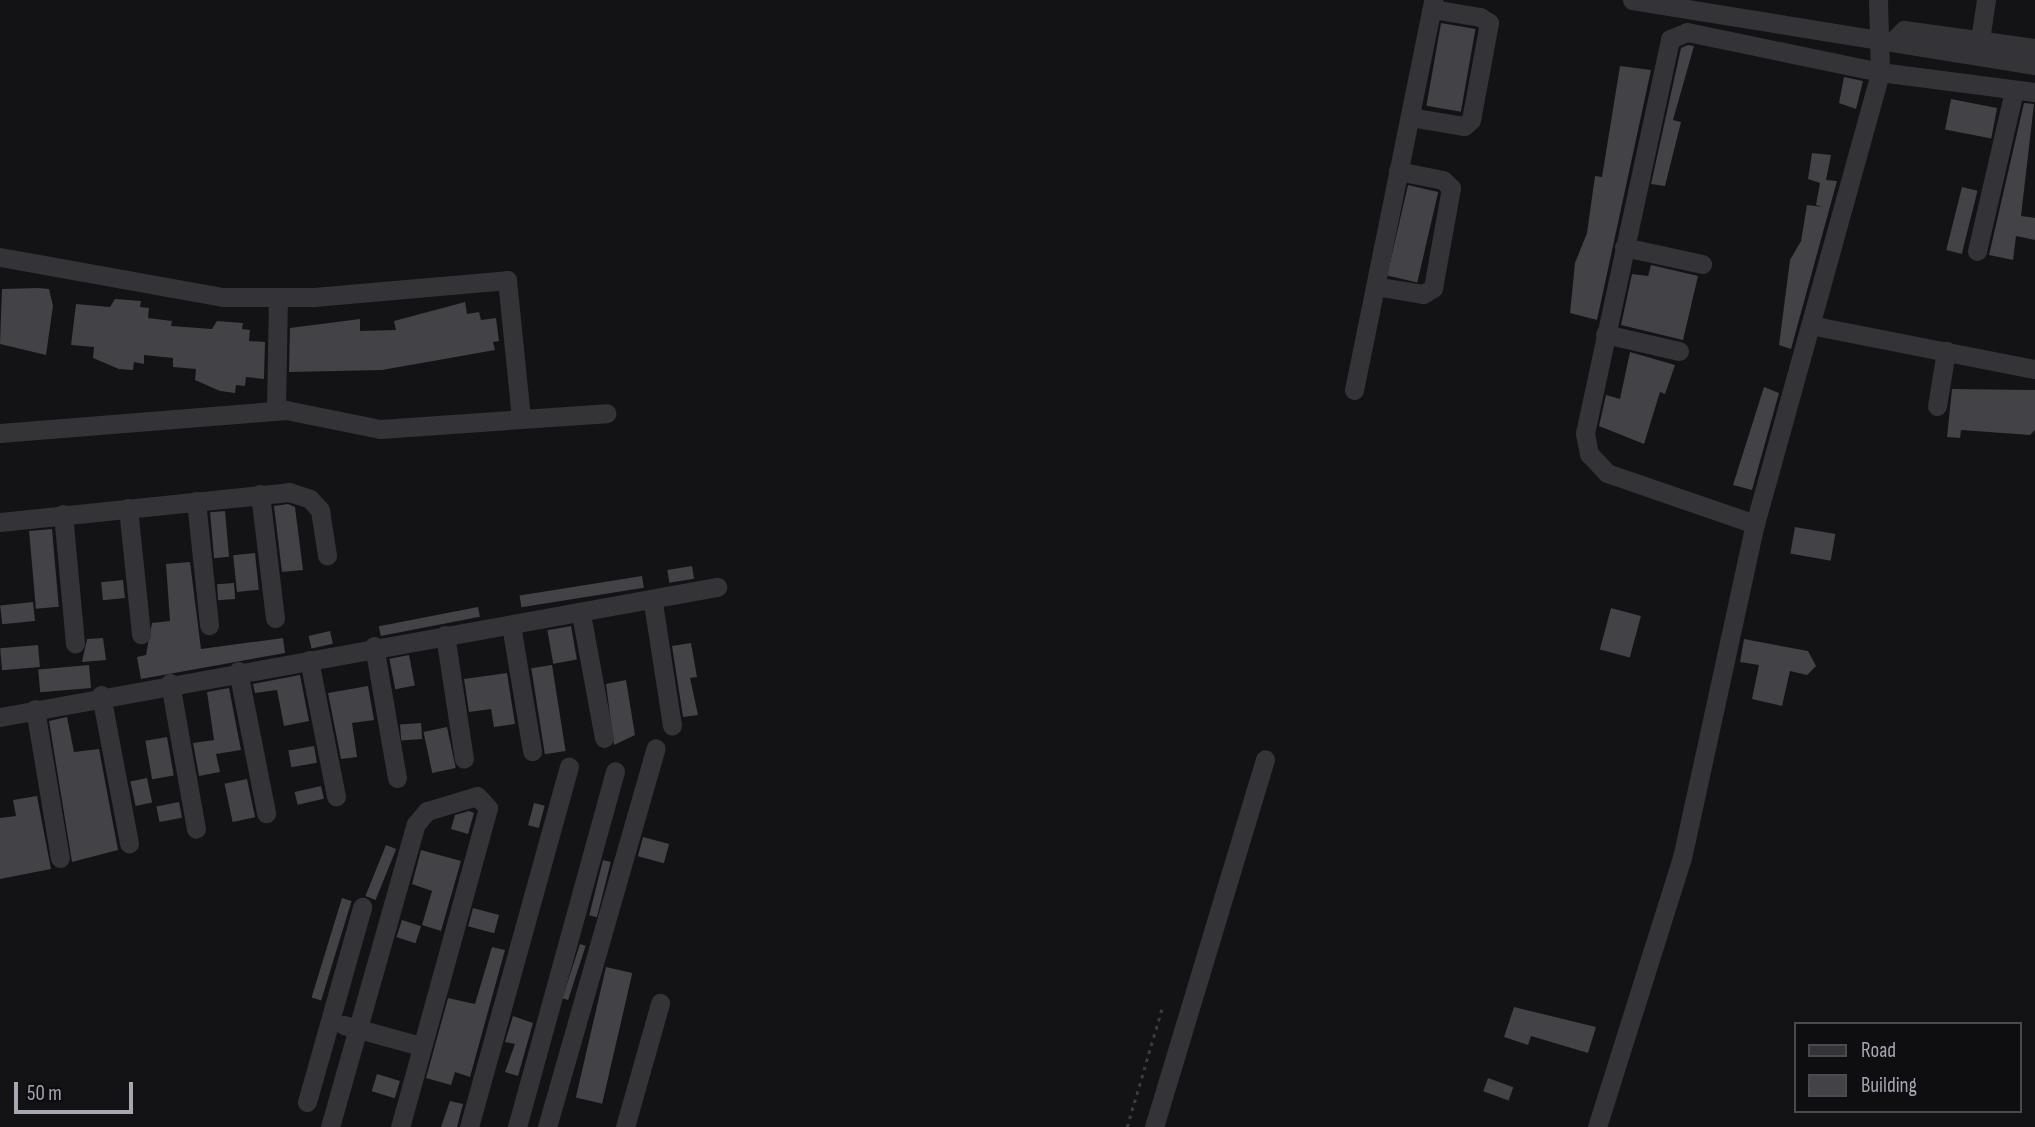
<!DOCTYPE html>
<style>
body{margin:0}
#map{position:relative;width:2035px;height:1127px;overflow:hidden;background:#131214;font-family:"Sofia Sans Condensed",sans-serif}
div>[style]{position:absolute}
.building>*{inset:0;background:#424247;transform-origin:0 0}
.path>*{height:2.5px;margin-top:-1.25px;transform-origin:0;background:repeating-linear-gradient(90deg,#3a3a3f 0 3.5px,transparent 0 8.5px)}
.minor>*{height:19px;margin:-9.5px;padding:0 9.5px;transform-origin:9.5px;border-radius:9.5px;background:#343438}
span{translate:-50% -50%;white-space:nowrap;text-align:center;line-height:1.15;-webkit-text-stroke:7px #0e0d0f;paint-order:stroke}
.legend{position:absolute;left:1794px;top:1022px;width:228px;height:91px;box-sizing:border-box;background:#0e0d0f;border:2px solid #4a4b51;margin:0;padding:9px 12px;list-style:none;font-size:21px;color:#a5a7b3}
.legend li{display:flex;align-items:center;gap:14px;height:35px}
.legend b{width:35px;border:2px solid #4a4b51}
.scale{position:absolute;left:14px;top:1082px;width:119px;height:32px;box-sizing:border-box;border:4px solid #a5a7b3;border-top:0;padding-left:9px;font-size:21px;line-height:24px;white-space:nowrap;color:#a5a7b3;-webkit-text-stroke:5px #0e0d0f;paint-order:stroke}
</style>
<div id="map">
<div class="building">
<i style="left:1441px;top:23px;width:35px;height:84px;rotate:10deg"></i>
<i style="clip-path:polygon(1688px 45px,1694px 46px,1673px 120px,1681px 122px,1665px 186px,1651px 184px,1681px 48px)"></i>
<i style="clip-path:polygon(1620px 66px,1651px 70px,1597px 320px,1570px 313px,1575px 263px,1587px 233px,1595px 176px,1602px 177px)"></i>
<i style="clip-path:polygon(1844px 77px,1863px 81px,1856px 109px,1839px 103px)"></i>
<i style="left:1951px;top:99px;width:47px;height:31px;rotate:11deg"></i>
<i style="clip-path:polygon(2024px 103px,2034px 104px,2021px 216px,2035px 218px,2035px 240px,2016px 236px,2013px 260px,1989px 255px)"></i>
<i style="clip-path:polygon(1812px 153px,1831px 155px,1826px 180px,1837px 181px,1791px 349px,1779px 345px,1790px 260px,1801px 241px,1807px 205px,1823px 207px,1816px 205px,1820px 183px,1808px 179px)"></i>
<i style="left:1408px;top:185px;width:31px;height:93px;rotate:13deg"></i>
<i style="left:1962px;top:187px;width:16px;height:65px;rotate:14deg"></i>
<i style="clip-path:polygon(1651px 265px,1698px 276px,1683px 340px,1621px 325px,1632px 274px,1648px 276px)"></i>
<i style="clip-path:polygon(38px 288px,49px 289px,53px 306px,46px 355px,0 344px,2px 289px)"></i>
<i style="clip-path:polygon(115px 299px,141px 301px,140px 307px,149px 308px,148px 318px,172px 321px,171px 326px,212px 329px,217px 321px,243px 323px,242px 329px,250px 330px,249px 341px,265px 342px,264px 379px,246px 377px,245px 386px,236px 385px,235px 393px,220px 391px,195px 380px,196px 369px,173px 367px,173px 358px,144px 355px,144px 364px,134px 362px,133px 370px,119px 369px,93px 358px,94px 347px,71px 345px,76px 304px,110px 307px)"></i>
<i style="clip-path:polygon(465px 302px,467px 314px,479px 312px,481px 320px,496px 318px,499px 341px,493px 342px,495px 350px,382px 370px,289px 372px,290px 328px,360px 319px,360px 331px,396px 330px,394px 321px)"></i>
<i style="clip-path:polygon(1630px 352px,1675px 365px,1665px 394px,1660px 392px,1644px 444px,1599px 426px,1606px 395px,1620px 399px)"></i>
<i style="clip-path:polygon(1764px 387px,1779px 393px,1752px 490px,1733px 485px)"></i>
<i style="clip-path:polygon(1952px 389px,2035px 390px,2035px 430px,2030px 435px,1961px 430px,1960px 438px,1947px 437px)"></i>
<i style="clip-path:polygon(288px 504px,295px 507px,303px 570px,282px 572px,274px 506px)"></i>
<i style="left:225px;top:511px;width:46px;height:15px;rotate:85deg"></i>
<i style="left:1795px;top:527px;width:41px;height:27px;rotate:10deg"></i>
<i style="left:52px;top:529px;width:78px;height:23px;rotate:85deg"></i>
<i style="left:255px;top:553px;width:37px;height:22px;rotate:84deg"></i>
<i style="clip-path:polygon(190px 562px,201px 649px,283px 638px,285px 653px,141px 679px,137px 657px,146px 655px,152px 623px,170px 621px,166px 564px)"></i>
<i style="left:692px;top:566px;width:13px;height:25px;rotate:81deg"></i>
<i style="left:642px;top:576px;width:12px;height:124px;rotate:81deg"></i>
<i style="left:123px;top:580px;width:18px;height:22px;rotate:84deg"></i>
<i style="left:234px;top:583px;width:16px;height:17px;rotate:86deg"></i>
<i style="left:33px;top:602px;width:19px;height:33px;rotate:84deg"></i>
<i style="left:478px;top:607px;width:10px;height:101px;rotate:79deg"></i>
<i style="left:1611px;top:608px;width:31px;height:43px;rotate:15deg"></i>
<i style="left:571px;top:626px;width:34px;height:24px;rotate:80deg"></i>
<i style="left:330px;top:631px;width:13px;height:22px;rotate:77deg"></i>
<i style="clip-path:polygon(103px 638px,106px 660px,82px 662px,87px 639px)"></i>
<i style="clip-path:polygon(1744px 639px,1808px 651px,1816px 666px,1807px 675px,1790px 671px,1782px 706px,1752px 699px,1759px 665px,1740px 662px)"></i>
<i style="clip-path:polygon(691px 643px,697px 677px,690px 678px,698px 715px,683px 717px,672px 646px)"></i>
<i style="left:38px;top:645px;width:22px;height:38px;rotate:85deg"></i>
<i style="left:409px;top:655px;width:31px;height:20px;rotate:79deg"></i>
<i style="left:89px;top:665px;width:23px;height:51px;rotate:85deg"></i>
<i style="left:552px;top:665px;width:87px;height:21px;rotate:81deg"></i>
<i style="clip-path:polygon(507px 673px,515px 724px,494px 727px,491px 709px,469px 712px,464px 679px)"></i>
<i style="clip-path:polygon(300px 675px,309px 721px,284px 726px,277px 690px,255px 693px,253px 684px)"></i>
<i style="clip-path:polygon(626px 680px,635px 735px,614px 745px,606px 684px)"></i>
<i style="clip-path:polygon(368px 686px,374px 720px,352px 723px,357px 757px,341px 759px,328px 693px)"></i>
<i style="clip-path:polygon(229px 688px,241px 750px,216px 754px,220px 772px,199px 776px,193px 743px,214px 740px,207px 692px)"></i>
<i style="clip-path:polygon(67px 717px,74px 752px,99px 749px,118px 850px,72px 862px,49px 721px)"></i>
<i style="left:421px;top:723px;width:16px;height:21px;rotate:86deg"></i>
<i style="left:447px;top:727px;width:42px;height:24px;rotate:78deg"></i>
<i style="left:167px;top:737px;width:39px;height:22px;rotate:80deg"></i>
<i style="left:314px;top:746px;width:17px;height:26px;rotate:80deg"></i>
<i style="left:147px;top:778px;width:25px;height:17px;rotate:78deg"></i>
<i style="left:247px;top:779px;width:39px;height:23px;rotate:78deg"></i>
<i style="left:321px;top:786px;width:13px;height:27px;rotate:77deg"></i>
<i style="clip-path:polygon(37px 796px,51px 869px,0 879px,0 818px,16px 816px,13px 800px)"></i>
<i style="left:179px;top:802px;width:16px;height:23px;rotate:79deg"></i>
<i style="left:534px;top:803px;width:11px;height:23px;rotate:15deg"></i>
<i style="clip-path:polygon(469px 811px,474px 813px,468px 834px,451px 829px,455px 815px)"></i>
<i style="left:643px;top:837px;width:27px;height:20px;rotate:15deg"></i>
<i style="left:386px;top:845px;width:11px;height:55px;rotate:22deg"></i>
<i style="clip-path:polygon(421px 850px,461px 861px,441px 931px,422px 925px,432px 891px,412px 884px)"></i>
<i style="left:603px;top:860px;width:8px;height:57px;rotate:14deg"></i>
<i style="left:342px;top:898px;width:10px;height:104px;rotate:17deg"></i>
<i style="left:473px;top:908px;width:27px;height:19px;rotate:15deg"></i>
<i style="left:402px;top:920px;width:20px;height:18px;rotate:18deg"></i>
<i style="left:580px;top:944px;width:6px;height:57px;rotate:18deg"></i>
<i style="clip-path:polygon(492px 947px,505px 950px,470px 1077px,455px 1072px,451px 1085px,426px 1078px,448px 998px,475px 1004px)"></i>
<i style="left:606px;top:967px;width:27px;height:134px;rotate:13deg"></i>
<i style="clip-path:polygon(1514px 1007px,1596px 1027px,1588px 1053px,1531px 1036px,1528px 1045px,1504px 1037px)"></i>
<i style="clip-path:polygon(513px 1016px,533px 1023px,518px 1076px,505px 1072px,515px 1044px,505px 1042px)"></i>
<i style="left:377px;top:1074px;width:24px;height:18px;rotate:17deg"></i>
<i style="left:1488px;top:1078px;width:27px;height:14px;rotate:20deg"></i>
<i style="clip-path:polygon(450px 1101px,463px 1104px,457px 1127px,441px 1127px)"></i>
</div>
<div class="path">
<i style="left:1127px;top:1127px;width:127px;rotate:-73.6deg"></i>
</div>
<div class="minor">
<i style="left:1632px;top:0;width:408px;rotate:9.2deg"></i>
<i style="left:1895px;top:39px;width:13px;rotate:-45deg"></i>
<i style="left:1904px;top:30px;width:132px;rotate:7.8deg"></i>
<i style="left:1980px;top:40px;width:40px;rotate:-81.5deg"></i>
<i style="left:1410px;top:117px;width:55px;rotate:9.5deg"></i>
<i style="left:1464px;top:126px;width:9px;rotate:-41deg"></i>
<i style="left:1471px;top:120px;width:99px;rotate:-79.5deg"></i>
<i style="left:1489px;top:23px;width:11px;rotate:-146deg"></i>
<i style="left:1480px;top:17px;width:49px;rotate:-170.5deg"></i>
<i style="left:1624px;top:247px;width:80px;rotate:12.3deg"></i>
<i style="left:1977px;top:251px;width:164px;rotate:-77deg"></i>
<i style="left:0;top:257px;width:226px;rotate:10.2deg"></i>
<i style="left:222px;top:297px;width:92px"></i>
<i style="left:314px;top:297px;width:194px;rotate:-5deg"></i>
<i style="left:507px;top:280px;width:138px;rotate:84.2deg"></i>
<i style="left:1375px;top:286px;width:49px;rotate:9.5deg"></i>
<i style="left:1423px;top:294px;width:12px;rotate:-31deg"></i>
<i style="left:1433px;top:288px;width:102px;rotate:-79.8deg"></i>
<i style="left:1451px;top:188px;width:11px;rotate:-135deg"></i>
<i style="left:1443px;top:180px;width:46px;rotate:-168.7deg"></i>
<i style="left:1810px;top:325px;width:229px;rotate:11.1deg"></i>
<i style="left:1605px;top:334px;width:76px;rotate:12.9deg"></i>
<i style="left:1354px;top:390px;width:398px;rotate:-78.5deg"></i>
<i style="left:1937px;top:406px;width:56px;rotate:-80.7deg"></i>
<i style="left:276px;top:411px;width:114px;rotate:-89deg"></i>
<i style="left:0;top:433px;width:287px;rotate:-4.6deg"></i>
<i style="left:286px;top:410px;width:96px;rotate:11.4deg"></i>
<i style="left:380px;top:429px;width:227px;rotate:-4deg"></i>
<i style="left:260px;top:494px;width:125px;rotate:83.1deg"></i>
<i style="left:196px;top:501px;width:125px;rotate:84deg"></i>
<i style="left:128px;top:508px;width:127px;rotate:84.1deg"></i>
<i style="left:63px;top:514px;width:130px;rotate:84.7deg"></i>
<i style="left:0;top:522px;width:291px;rotate:-5.9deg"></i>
<i style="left:289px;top:492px;width:22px;rotate:18deg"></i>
<i style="left:310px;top:499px;width:15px;rotate:48deg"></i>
<i style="left:320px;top:510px;width:46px;rotate:81.2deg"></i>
<i style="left:1755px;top:524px;width:157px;rotate:-161deg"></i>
<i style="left:1607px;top:473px;width:26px;rotate:-133deg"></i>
<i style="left:1589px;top:454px;width:21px;rotate:-101deg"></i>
<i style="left:1585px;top:433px;width:403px;rotate:-77.8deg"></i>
<i style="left:1670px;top:39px;width:18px;rotate:-22deg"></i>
<i style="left:1687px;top:32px;width:197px;rotate:11.7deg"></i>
<i style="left:1880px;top:72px;width:156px;rotate:7.4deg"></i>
<i style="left:653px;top:603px;width:124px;rotate:81.2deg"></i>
<i style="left:581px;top:614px;width:126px;rotate:79.5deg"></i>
<i style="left:511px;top:625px;width:128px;rotate:80.5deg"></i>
<i style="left:445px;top:635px;width:125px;rotate:81.3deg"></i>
<i style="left:374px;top:646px;width:134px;rotate:80.1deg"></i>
<i style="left:309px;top:660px;width:139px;rotate:78.8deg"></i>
<i style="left:238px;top:671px;width:145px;rotate:78.8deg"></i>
<i style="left:170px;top:683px;width:148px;rotate:79.9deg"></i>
<i style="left:101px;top:695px;width:151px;rotate:79.3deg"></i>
<i style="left:35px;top:709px;width:151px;rotate:80.5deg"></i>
<i style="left:0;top:717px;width:729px;rotate:-10.28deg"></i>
<i style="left:344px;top:1025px;width:80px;rotate:15.3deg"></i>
<i style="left:307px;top:1102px;width:203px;rotate:-74.2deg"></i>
<i style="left:330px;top:1127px;width:315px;rotate:-74.2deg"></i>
<i style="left:416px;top:824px;width:17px;rotate:-50deg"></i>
<i style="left:427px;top:811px;width:52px;rotate:-16.7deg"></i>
<i style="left:477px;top:796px;width:16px;rotate:47deg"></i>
<i style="left:488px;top:808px;width:331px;rotate:105.4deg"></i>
<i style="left:469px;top:1127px;width:374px;rotate:-74.5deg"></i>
<i style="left:517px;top:1127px;width:369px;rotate:-74.6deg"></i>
<i style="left:547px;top:1127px;width:394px;rotate:-74deg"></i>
<i style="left:625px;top:1127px;width:129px;rotate:-74.2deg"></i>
<i style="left:1154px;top:1127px;width:384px;rotate:-73.2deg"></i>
<i style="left:1597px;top:1127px;width:282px;rotate:-72.5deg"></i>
<i style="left:1682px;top:858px;width:342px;rotate:-77.7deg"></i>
<i style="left:1755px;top:524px;width:469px;rotate:-74.5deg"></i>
<i style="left:1880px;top:72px;width:72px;rotate:-91.6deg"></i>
</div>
<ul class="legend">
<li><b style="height:9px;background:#343438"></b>Road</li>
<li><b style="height:19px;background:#424247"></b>Building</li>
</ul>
<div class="scale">50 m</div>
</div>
